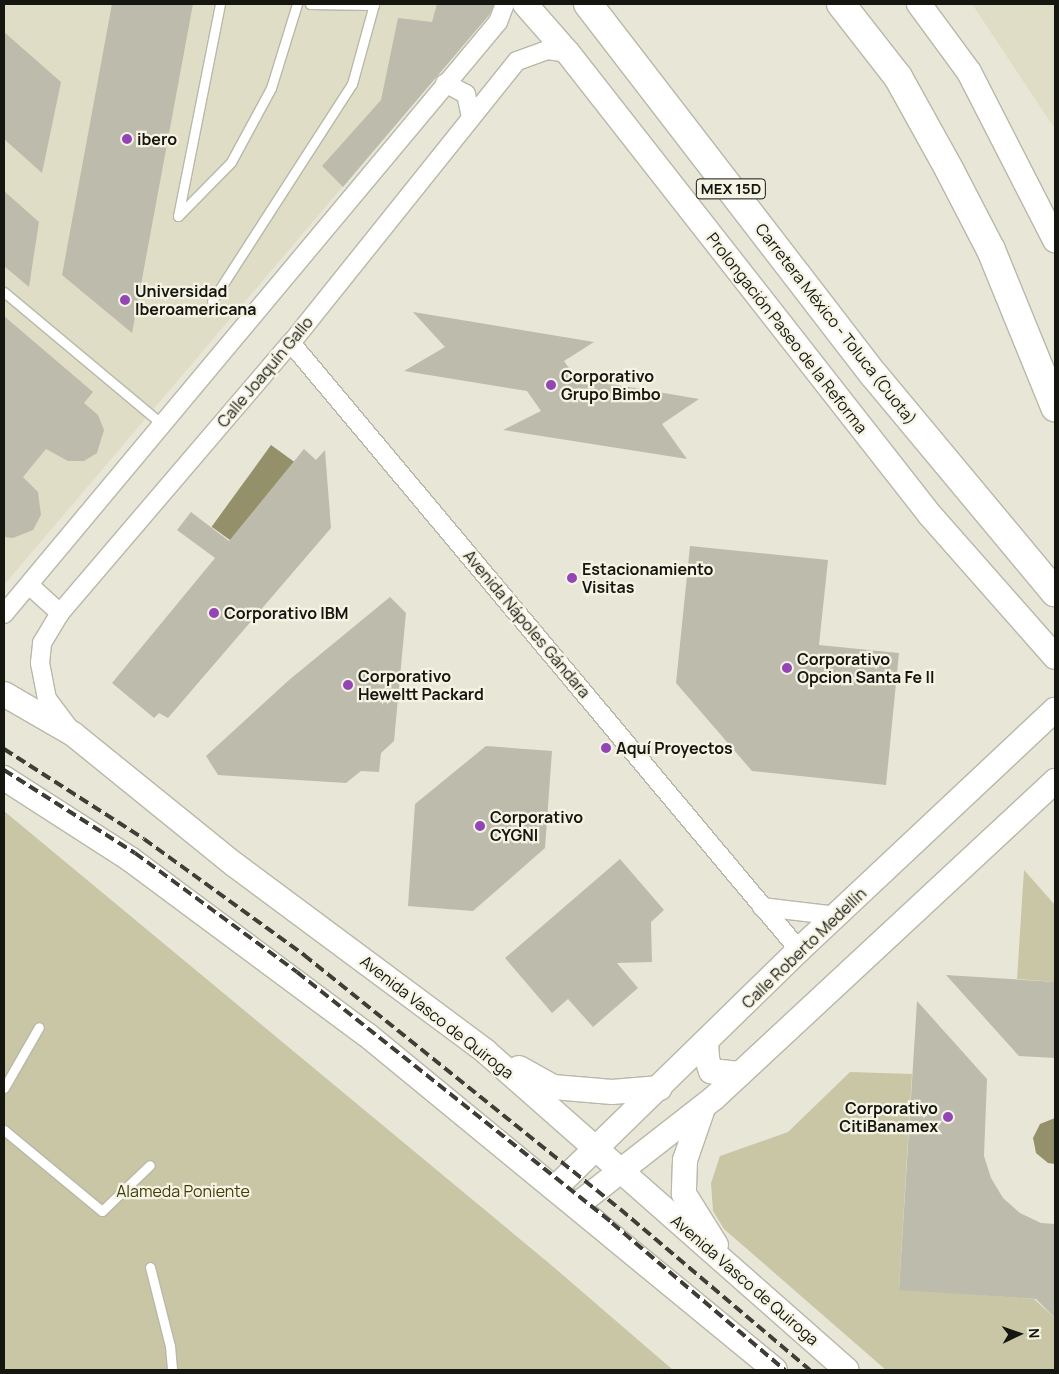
<!DOCTYPE html>
<meta charset="utf-8">
<style>
body{margin:0}
#map{position:relative;width:1059px;height:1374px;overflow:hidden;background:#e8e7d7;font-family:Manrope,sans-serif}
div>[style]{position:absolute}
.built>*{inset:0;background:#dfddc5}
.green>*{inset:0;background:#c9c6a5}
.water>*{inset:0;background:#94916a;transform-origin:0 0}
.building>*{inset:0;background:#bdbcac}
.roads{filter:drop-shadow(1px 0 #b9b8a8) drop-shadow(-1px 0 #b9b8a8) drop-shadow(0 1px #b9b8a8) drop-shadow(0 -1px #b9b8a8)}
.lane>*{height:9px;margin:-4.5px;padding:0 4.5px;transform-origin:4.5px;border-radius:4.5px;background:#fff}
.street>*{height:18px;margin:-9px;padding:0 9px;transform-origin:9px;border-radius:9px;background:#fff}
.secondary>*{height:24px;margin:-12px;padding:0 12px;transform-origin:12px;border-radius:12px;background:#fff}
.highway>*{height:28px;margin:-14px;padding:0 14px;transform-origin:14px;border-radius:14px;background:#fff}
.rail>*{height:4px;margin-top:-2px;transform-origin:0;background:repeating-linear-gradient(90deg,#3e3e36 0 10px,transparent 0 15px)}
.dots>*{width:14px;height:14px;translate:-50% -50%;box-sizing:border-box;border:2px solid #f5f4e4;border-radius:50%}
span{translate:-50% -50%;white-space:nowrap;text-align:center;line-height:1.15;-webkit-text-stroke:4.5px #f5f4e4;paint-order:stroke}
.shield-label span{padding:1px 4px;background:#f5f4e4;border:1px solid;border-radius:4px;-webkit-text-stroke-width:0}
.shield-label{font-size:15px;color:#161610;font-weight:700}
.poi-label{font-size:16px;color:#161610;font-weight:700}
.left{translate:0 -50%;text-align:left}
.right{translate:-100% -50%;text-align:right}
.street-label{font-size:16px;color:#161610}
.park-label{font-size:16px;color:#403b07}
.frame{position:absolute;inset:0;border:5px solid #161610;pointer-events:none}
.north{position:absolute;left:994px;top:1309px;width:50px;height:50px;-webkit-text-stroke:4px #f5f4e4;paint-order:stroke;rotate:87deg;font-size:14px;font-weight:700;line-height:20px;text-align:center;color:#161610}
.north::after{content:'';display:block;margin:auto;width:18px;height:22px;background:#161610;clip-path:polygon(50% 0,100% 100%,50% 72%,0 100%)}
</style>
<div id="map">
<div class="built">
<i style="clip-path:polygon(4px 4px,498px 4px,4px 585px)"></i>
<i style="clip-path:polygon(973px 4px,1055px 4px,1055px 129px,972px 4px)"></i>
</div>
<div class="green">
<i style="clip-path:polygon(4px 811px,550px 1264px,673px 1370px,4px 1370px)"></i>
<i style="clip-path:polygon(1024px 870px,1055px 905px,1055px 982px,1017px 979px)"></i>
<i style="clip-path:polygon(850px 1072px,912px 1074px,899px 1289px,1034px 1299px,1055px 1318px,1055px 1370px,886px 1370px,724px 1229px,713px 1211px,711px 1183px,720px 1156px,788px 1132px)"></i>
</div>
<div class="water">
<i style="left:271px;top:445px;width:29px;height:101px;rotate:36deg"></i>
<i style="clip-path:polygon(1055px 1118px,1055px 1164px,1048px 1163px,1036px 1153px,1033px 1138px,1040px 1124px)"></i>
</div>
<div class="building">
<i style="clip-path:polygon(112px 4px,193px 4px,132px 333px,62px 275px)"></i>
<i style="clip-path:polygon(437px 4px,494px 4px,490px 14px,343px 187px,322px 166px,381px 100px,398px 18px,432px 22px)"></i>
<i style="clip-path:polygon(4px 32px,61px 82px,42px 173px,4px 139px)"></i>
<i style="clip-path:polygon(4px 191px,39px 222px,29px 287px,4px 266px)"></i>
<i style="clip-path:polygon(413px 312px,594px 342px,564px 361px,576px 378px,699px 399px,662px 424px,687px 459px,503px 430px,541px 411px,527px 391px,404px 371px,445px 347px)"></i>
<i style="clip-path:polygon(4px 316px,93px 392px,84px 403px,98px 415px,104px 430px,97px 453px,84px 461px,68px 461px,46px 449px,23px 477px,38px 492px,41px 515px,33px 530px,13px 538px,4px 537px)"></i>
<i style="clip-path:polygon(304px 449px,316px 460px,325px 450px,331px 528px,168px 718px,159px 713px,154px 718px,112px 683px,215px 558px,177px 530px,191px 512px,229px 541px)"></i>
<i style="clip-path:polygon(690px 546px,828px 560px,819px 645px,899px 653px,886px 785px,752px 771px,676px 683px)"></i>
<i style="clip-path:polygon(390px 597px,406px 613px,394px 741px,381px 753px,379px 772px,361px 771px,346px 783px,218px 775px,206px 756px,289px 680px)"></i>
<i style="clip-path:polygon(486px 746px,552px 751px,545px 848px,473px 911px,408px 906px,415px 804px)"></i>
<i style="clip-path:polygon(620px 859px,664px 910px,651px 922px,652px 962px,617px 963px,638px 988px,593px 1027px,568px 999px,552px 1013px,505px 958px)"></i>
<i style="clip-path:polygon(946px 975px,1055px 982px,1055px 1058px,1019px 1056px)"></i>
<i style="clip-path:polygon(917px 1001px,987px 1079px,984px 1156px,991px 1178px,1003px 1198px,1020px 1213px,1041px 1223px,1055px 1224px,1055px 1318px,1036px 1299px,899px 1290px)"></i>
</div>
<div class="roads">
<div class="lane">
<i style="left:220px;top:4px;width:216px;rotate:101.2deg"></i>
<i style="left:178px;top:216px;width:76px;rotate:-45.5deg"></i>
<i style="left:231px;top:162px;width:84px;rotate:-61.6deg"></i>
<i style="left:271px;top:88px;width:88px;rotate:-72.8deg"></i>
<i style="left:310px;top:4px;width:64px;rotate:0.9deg"></i>
<i style="left:4px;top:292px;width:206px;rotate:39.9deg"></i>
<i style="left:212px;top:301px;width:258px;rotate:-57.2deg"></i>
<i style="left:352px;top:84px;width:83px;rotate:-74.6deg"></i>
<i style="left:4px;top:1088px;width:70px;rotate:-60.2deg"></i>
<i style="left:4px;top:1130px;width:127px;rotate:39.6deg"></i>
<i style="left:102px;top:1211px;width:66px;rotate:-43.8deg"></i>
<i style="left:150px;top:1267px;width:81px;rotate:75.8deg"></i>
<i style="left:170px;top:1346px;width:24px;rotate:85deg"></i>
</div>
<div class="street">
<i style="left:445px;top:83px;width:24px;rotate:28deg"></i>
<i style="left:466px;top:94px;width:24px;rotate:78deg"></i>
<i style="left:291px;top:343px;width:792px;rotate:50.07deg"></i>
<i style="left:29px;top:585px;width:42px;rotate:42.1deg"></i>
<i style="left:4px;top:614px;width:771px;rotate:-50.16deg"></i>
<i style="left:498px;top:22px;width:19px;rotate:-69deg"></i>
<i style="left:69px;top:728px;width:36px;rotate:-127deg"></i>
<i style="left:47px;top:699px;width:37px;rotate:-101deg"></i>
<i style="left:40px;top:663px;width:20px;rotate:-84deg"></i>
<i style="left:42px;top:643px;width:35px;rotate:-59deg"></i>
<i style="left:60px;top:613px;width:355px;rotate:-49.5deg"></i>
<i style="left:291px;top:343px;width:361px;rotate:-51.3deg"></i>
<i style="left:517px;top:61px;width:33px;rotate:-20deg"></i>
<i style="left:548px;top:50px;width:20px;rotate:9deg"></i>
<i style="left:762px;top:907px;width:77px;rotate:6.8deg"></i>
</div>
<div class="secondary">
<i style="left:525px;top:4px;width:65px;rotate:48.7deg"></i>
<i style="left:568px;top:53px;width:587px;rotate:51.92deg"></i>
<i style="left:930px;top:515px;width:189px;rotate:48.6deg"></i>
<i style="left:919px;top:4px;width:84px;rotate:53.7deg"></i>
<i style="left:969px;top:72px;width:189px;rotate:62.9deg"></i>
<i style="left:4px;top:694px;width:80px;rotate:30.1deg"></i>
<i style="left:73px;top:734px;width:208px;rotate:39deg"></i>
<i style="left:235px;top:865px;width:312px;rotate:36.6deg"></i>
<i style="left:485px;top:1051px;width:482px;rotate:41.4deg"></i>
<i style="left:4px;top:778px;width:150px;rotate:32.7deg"></i>
<i style="left:130px;top:859px;width:294px;rotate:36.6deg"></i>
<i style="left:366px;top:1034px;width:529px;rotate:39.4deg"></i>
<i style="left:706px;top:1043px;width:16px;rotate:86deg"></i>
<i style="left:707px;top:1059px;width:13px;rotate:72deg"></i>
<i style="left:711px;top:1071px;width:29px;rotate:6deg"></i>
<i style="left:519px;top:1068px;width:39px;rotate:29deg"></i>
<i style="left:553px;top:1087px;width:59px;rotate:4.8deg"></i>
<i style="left:612px;top:1092px;width:48px;rotate:-4.8deg"></i>
<i style="left:703px;top:1108px;width:55px;rotate:109.1deg"></i>
<i style="left:685px;top:1160px;width:34px;rotate:92deg"></i>
<i style="left:684px;top:1194px;width:60px;rotate:57.9deg"></i>
<i style="left:555px;top:1188px;width:341px;rotate:-44.3deg"></i>
<i style="left:799px;top:950px;width:351px;rotate:-43.2deg"></i>
<i style="left:577px;top:1205px;width:174px;rotate:-38deg"></i>
<i style="left:714px;top:1098px;width:466px;rotate:-42.9deg"></i>
</div>
<div class="highway">
<i style="left:588px;top:4px;width:468px;rotate:52.4deg"></i>
<i style="left:874px;top:375px;width:283px;rotate:50.2deg"></i>
<i style="left:841px;top:4px;width:93px;rotate:52deg"></i>
<i style="left:898px;top:77px;width:107px;rotate:61deg"></i>
<i style="left:950px;top:171px;width:89px;rotate:62.6deg"></i>
<i style="left:991px;top:250px;width:170px;rotate:67.8deg"></i>
</div>
</div>
<div class="rail">
<i style="left:4px;top:749px;width:166px;rotate:32.7deg"></i>
<i style="left:144px;top:839px;width:198px;rotate:35.9deg"></i>
<i style="left:304px;top:955px;width:405px;rotate:38.8deg"></i>
<i style="left:620px;top:1209px;width:249px;rotate:40.3deg"></i>
<i style="left:4px;top:770px;width:155px;rotate:32.4deg"></i>
<i style="left:135px;top:853px;width:201px;rotate:36.3deg"></i>
<i style="left:297px;top:972px;width:403px;rotate:38.5deg"></i>
<i style="left:612px;top:1223px;width:227px;rotate:40.4deg"></i>
</div>
<div class="dots">
<i style="left:127px;top:139px;background:#9345b6"></i>
<i style="left:125px;top:300px;background:#9345b6"></i>
<i style="left:551px;top:385px;background:#9345b6"></i>
<i style="left:572px;top:578px;background:#9345b6"></i>
<i style="left:214px;top:613px;background:#9345b6"></i>
<i style="left:787px;top:668px;background:#9345b6"></i>
<i style="left:348px;top:685px;background:#9345b6"></i>
<i style="left:606px;top:748px;background:#9345b6"></i>
<i style="left:480px;top:826px;background:#9345b6"></i>
<i style="left:948px;top:1117px;background:#9345b6"></i>
</div>
<div class="shield-label">
<span style="left:731px;top:189px">MEX 15D</span>
</div>
<div class="poi-label">
<span class="left" style="left:137px;top:139px">ibero</span>
<span class="left" style="left:135px;top:300px">Universidad<br>Iberoamericana</span>
<span class="left" style="left:561px;top:385px">Corporativo<br>Grupo Bimbo</span>
<span class="left" style="left:582px;top:578px">Estacionamiento<br>Visitas</span>
<span class="left" style="left:224px;top:613px">Corporativo IBM</span>
<span class="left" style="left:797px;top:668px">Corporativo<br>Opcion Santa Fe II</span>
<span class="left" style="left:358px;top:685px">Corporativo<br>Heweltt Packard</span>
<span class="left" style="left:616px;top:748px">Aquí Proyectos</span>
<span class="left" style="left:490px;top:826px">Corporativo<br>CYGNI</span>
<span class="right" style="left:938px;top:1117px">Corporativo<br>CitiBanamex</span>
</div>
<div class="street-label">
<span style="left:836px;top:324px;rotate:52deg">Carretera México - Toluca (Cuota)</span>
<span style="left:787px;top:333px;rotate:52deg">Prolongación Paseo de la Reforma</span>
<span style="left:265px;top:372px;rotate:-50deg">Calle Joaquín Gallo</span>
<span style="left:527px;top:624px;rotate:50deg">Avenida Nápoles Gándara</span>
<span style="left:804px;top:948px;rotate:-44deg">Calle Roberto Medellín</span>
<span style="left:437px;top:1017px;rotate:38deg">Avenida Vasco de Quiroga</span>
<span style="left:745px;top:1280px;rotate:41deg">Avenida Vasco de Quiroga</span>
</div>
<div class="park-label">
<span style="left:183px;top:1191px">Alameda Poniente</span>
</div>
<div class="frame"></div>
<div class="north">N</div>
</div>
